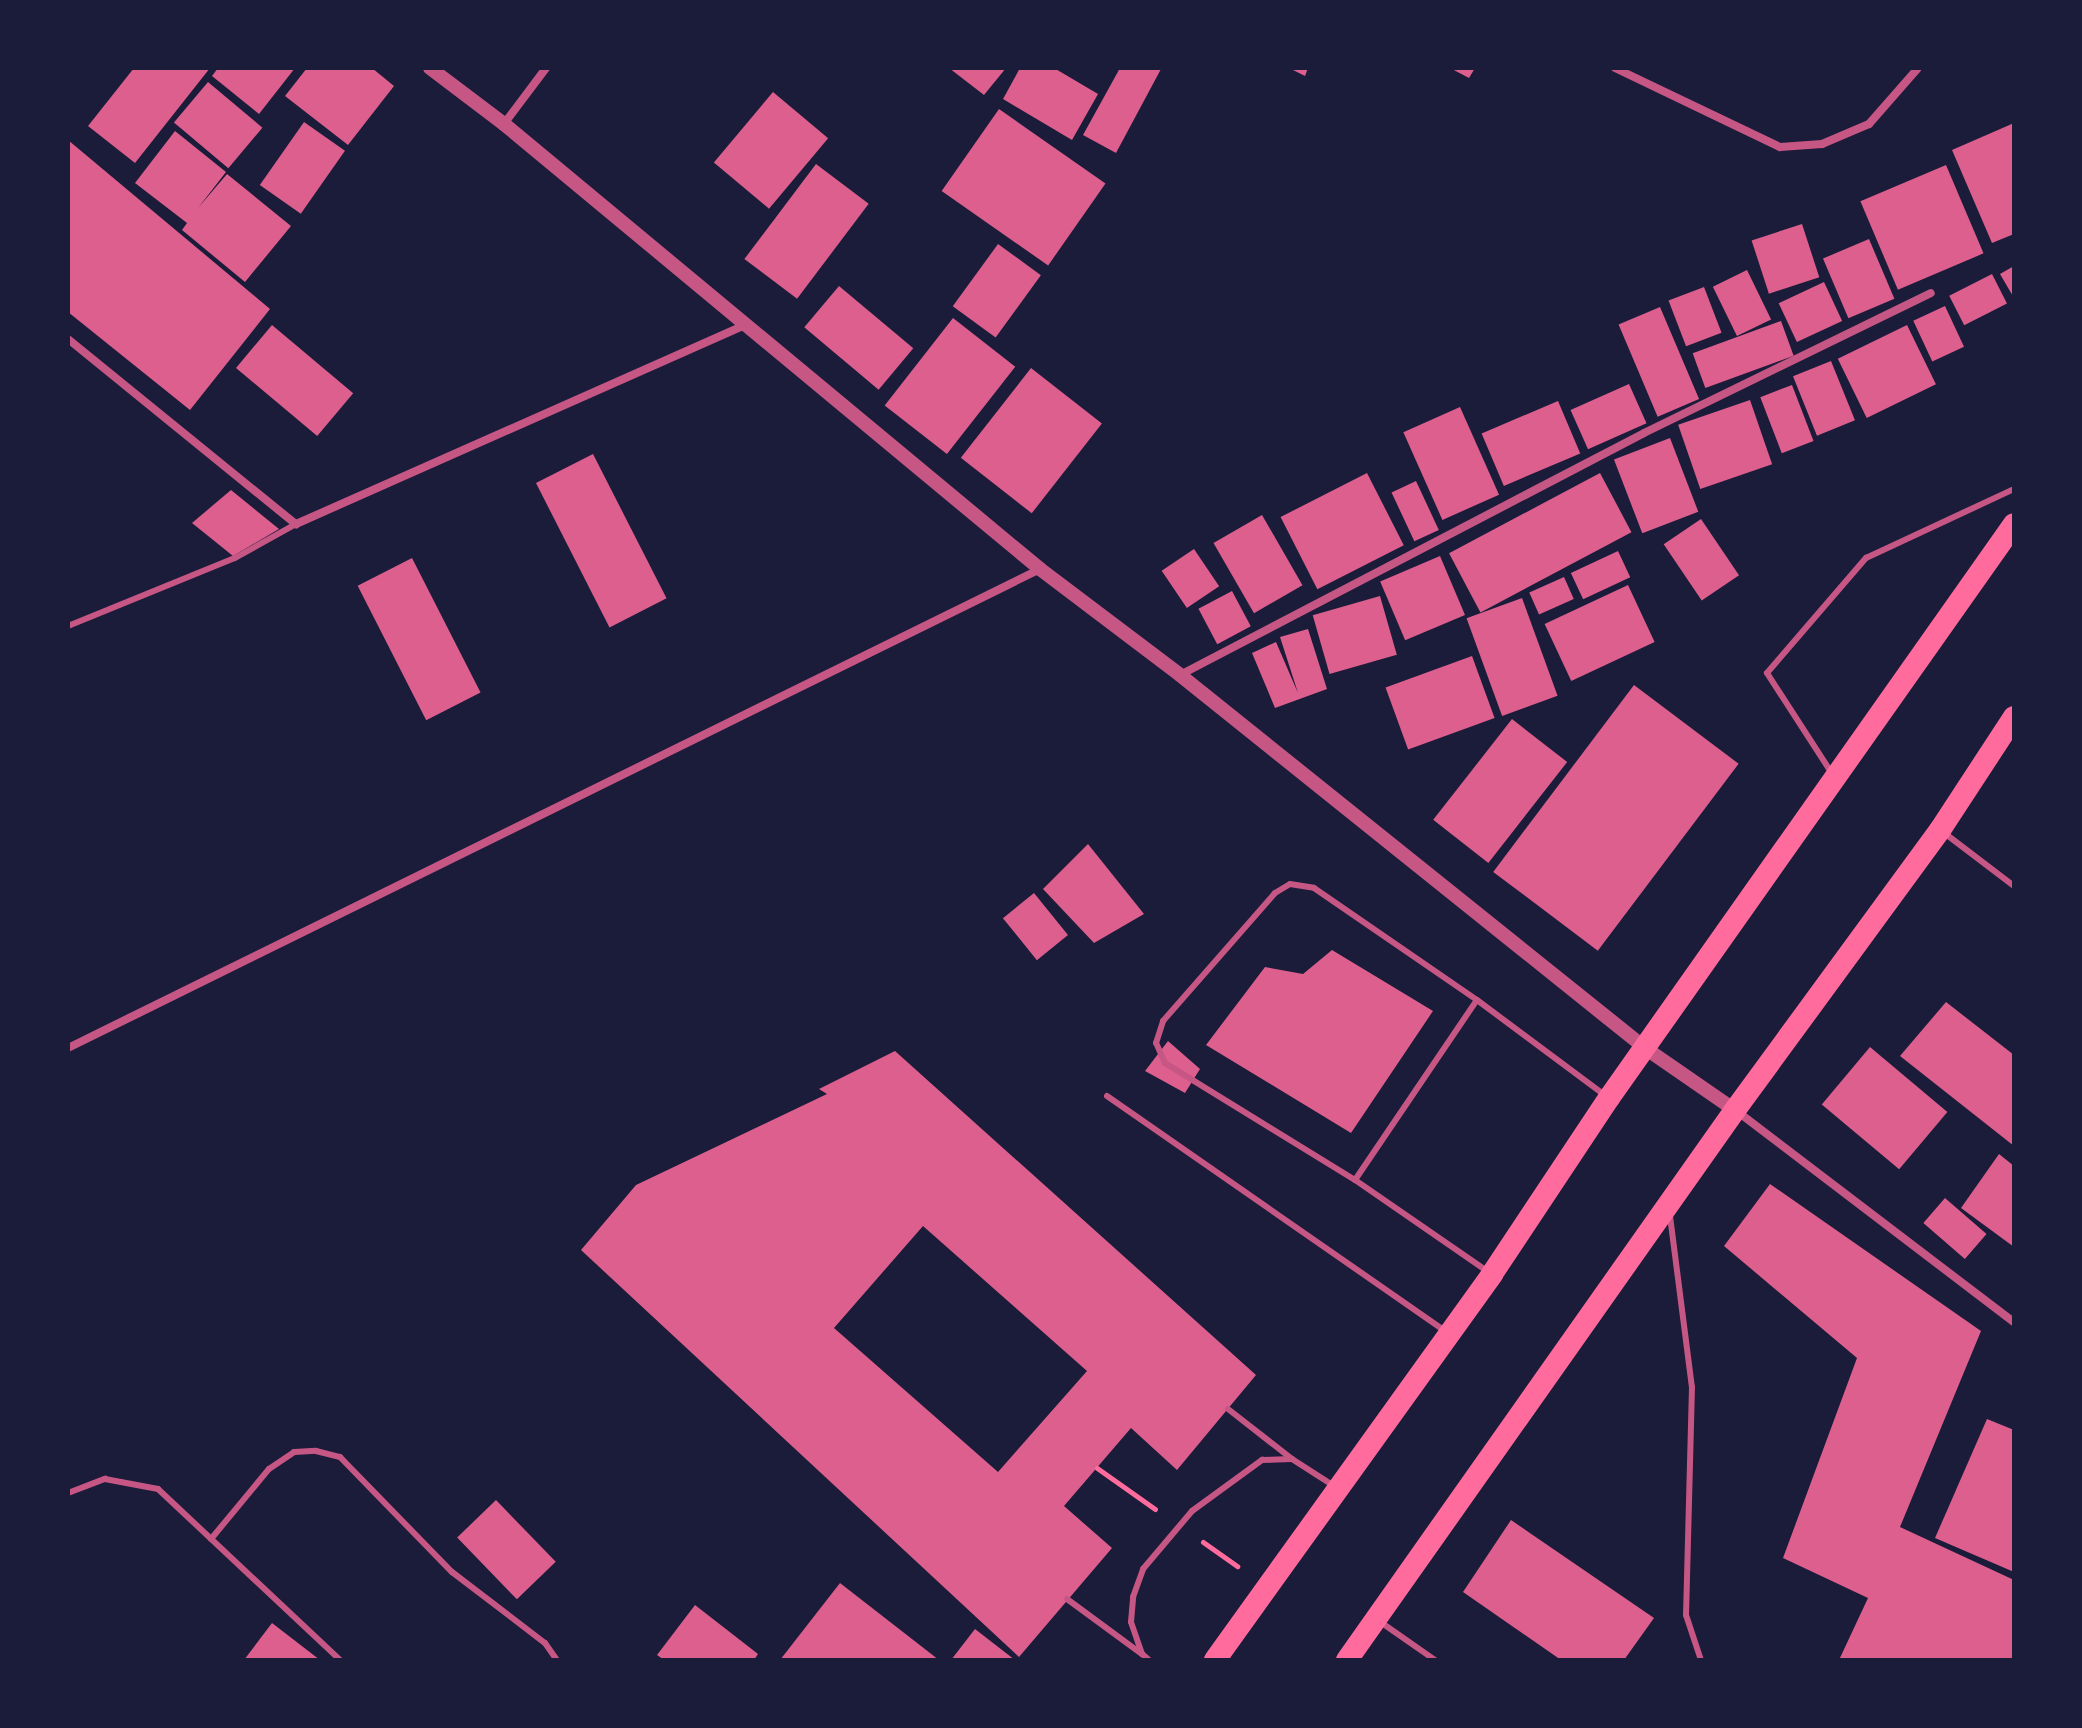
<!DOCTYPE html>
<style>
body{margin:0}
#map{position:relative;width:2082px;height:1728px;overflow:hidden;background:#1b1b3a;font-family:"Sofia Sans Condensed",sans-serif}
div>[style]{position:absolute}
.building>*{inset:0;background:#dd5f8e;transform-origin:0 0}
.path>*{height:5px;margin:-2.5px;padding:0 2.5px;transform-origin:2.5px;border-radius:2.5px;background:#ff6b9d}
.service>*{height:6px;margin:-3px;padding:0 3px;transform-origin:3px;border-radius:3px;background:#c65784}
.minor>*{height:8px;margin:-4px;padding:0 4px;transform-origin:4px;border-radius:4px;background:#c65784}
.tertiary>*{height:14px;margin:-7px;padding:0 7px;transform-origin:7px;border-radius:7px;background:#c65784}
.trunk>*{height:22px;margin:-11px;padding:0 11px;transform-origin:11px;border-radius:11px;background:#ff6b9d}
span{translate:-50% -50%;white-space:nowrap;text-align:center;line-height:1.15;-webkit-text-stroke:8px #1b1b3a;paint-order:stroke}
.frame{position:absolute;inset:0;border:70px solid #1b1b3a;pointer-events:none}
</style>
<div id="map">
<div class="building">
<i style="clip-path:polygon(134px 68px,210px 68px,135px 163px,88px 126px)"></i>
<i style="clip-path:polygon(218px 68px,295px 68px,259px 114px,212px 76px)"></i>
<i style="clip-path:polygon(307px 68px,372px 68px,394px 86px,348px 145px,285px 96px)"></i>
<i style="clip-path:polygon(949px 68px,1006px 68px,984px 95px)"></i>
<i style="clip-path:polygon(1020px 68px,1054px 68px,1098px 94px,1072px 140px,1003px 99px)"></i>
<i style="clip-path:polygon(1120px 68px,1161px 69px,1116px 153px,1083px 135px)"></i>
<i style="clip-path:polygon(1289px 68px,1308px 68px,1305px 76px)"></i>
<i style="clip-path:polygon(1450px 68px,1475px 68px,1469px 78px)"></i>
<i style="left:208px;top:82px;width:71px;height:53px;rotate:40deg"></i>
<i style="left:773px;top:92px;width:72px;height:92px;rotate:40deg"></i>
<i style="left:999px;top:109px;width:130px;height:100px;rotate:35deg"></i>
<i style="left:304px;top:122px;width:50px;height:77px;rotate:35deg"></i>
<i style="clip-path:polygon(2014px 123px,2014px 234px,1992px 243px,1952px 150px)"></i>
<i style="clip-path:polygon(175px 131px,226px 172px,198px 208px,227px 174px,291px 226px,245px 282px,182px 230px,187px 223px,135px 183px)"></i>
<i style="clip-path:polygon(68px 140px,270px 309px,190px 410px,68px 312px)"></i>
<i style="left:816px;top:164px;width:66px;height:119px;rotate:37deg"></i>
<i style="left:1946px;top:165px;width:96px;height:93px;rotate:67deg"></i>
<i style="left:1802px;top:224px;width:56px;height:53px;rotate:72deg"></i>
<i style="left:1869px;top:239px;width:65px;height:50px;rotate:67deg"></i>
<i style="left:998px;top:244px;width:53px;height:77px;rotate:36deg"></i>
<i style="clip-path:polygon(2014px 266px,2014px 298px,2000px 274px)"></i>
<i style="left:1747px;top:270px;width:55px;height:38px;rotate:64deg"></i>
<i style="left:1992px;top:274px;width:33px;height:48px;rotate:63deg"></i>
<i style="left:1824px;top:282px;width:43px;height:50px;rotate:65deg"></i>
<i style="left:839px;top:286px;width:97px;height:54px;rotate:40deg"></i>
<i style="left:1704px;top:287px;width:49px;height:38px;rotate:69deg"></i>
<i style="left:1945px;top:306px;width:45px;height:35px;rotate:65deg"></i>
<i style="left:1660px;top:307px;width:100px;height:45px;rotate:67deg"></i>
<i style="left:953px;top:318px;width:79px;height:111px;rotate:38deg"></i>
<i style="left:1781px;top:321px;width:37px;height:94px;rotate:70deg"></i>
<i style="left:272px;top:325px;width:106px;height:56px;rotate:40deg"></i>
<i style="left:1907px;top:325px;width:66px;height:77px;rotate:64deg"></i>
<i style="left:1831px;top:361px;width:64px;height:41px;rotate:68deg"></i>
<i style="left:1031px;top:368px;width:90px;height:114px;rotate:38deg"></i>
<i style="left:1629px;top:384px;width:43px;height:64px;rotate:66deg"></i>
<i style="left:1792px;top:385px;width:60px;height:34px;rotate:69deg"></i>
<i style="left:1750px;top:400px;width:68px;height:76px;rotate:71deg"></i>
<i style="left:1558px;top:401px;width:57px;height:83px;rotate:67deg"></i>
<i style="left:1460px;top:407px;width:96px;height:62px;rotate:66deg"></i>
<i style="left:1670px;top:438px;width:79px;height:60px;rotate:69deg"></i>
<i style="left:593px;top:454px;width:162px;height:64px;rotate:63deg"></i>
<i style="left:1367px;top:473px;width:81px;height:97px;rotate:63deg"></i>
<i style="left:1600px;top:473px;width:67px;height:171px;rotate:62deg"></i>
<i style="left:1416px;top:481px;width:54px;height:27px;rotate:65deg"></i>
<i style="clip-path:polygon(231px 490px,279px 529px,233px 556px,192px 523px)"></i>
<i style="left:1262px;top:515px;width:81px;height:56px;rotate:60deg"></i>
<i style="left:1701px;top:519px;width:68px;height:45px;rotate:56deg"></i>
<i style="left:1194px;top:549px;width:45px;height:39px;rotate:56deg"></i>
<i style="left:1618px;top:551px;width:29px;height:52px;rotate:65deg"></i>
<i style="left:1440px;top:556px;width:64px;height:65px;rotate:67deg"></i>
<i style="left:412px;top:558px;width:151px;height:61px;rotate:63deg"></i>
<i style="left:1564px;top:577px;width:24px;height:38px;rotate:66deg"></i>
<i style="left:1628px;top:585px;width:63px;height:92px;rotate:65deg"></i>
<i style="left:1232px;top:591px;width:40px;height:38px;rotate:62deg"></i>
<i style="left:1380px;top:596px;width:61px;height:70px;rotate:74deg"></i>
<i style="left:1522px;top:598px;width:104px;height:59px;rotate:70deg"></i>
<i style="clip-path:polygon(1308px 629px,1327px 689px,1275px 708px,1252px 653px,1276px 642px,1298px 693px,1280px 637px)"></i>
<i style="left:1472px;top:656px;width:66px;height:92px;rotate:70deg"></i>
<i style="left:1634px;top:685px;width:131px;height:234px;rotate:37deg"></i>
<i style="left:1512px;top:719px;width:70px;height:128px;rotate:38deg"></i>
<i style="clip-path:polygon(1088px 844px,1144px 914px,1094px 943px,1043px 889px)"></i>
<i style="left:1034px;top:893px;width:54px;height:40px;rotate:51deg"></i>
<i style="clip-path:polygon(1332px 950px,1433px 1011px,1351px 1133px,1206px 1045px,1265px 967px,1303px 974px)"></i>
<i style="clip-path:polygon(1946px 1002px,2014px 1055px,2014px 1146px,1900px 1056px)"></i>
<i style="clip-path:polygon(1168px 1041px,1200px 1069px,1185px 1093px,1145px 1071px)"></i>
<i style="left:1870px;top:1047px;width:101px;height:75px;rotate:40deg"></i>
<i style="clip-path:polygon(evenodd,895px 1051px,1256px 1375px,1177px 1470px,1131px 1428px,1064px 1506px,1112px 1548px,1019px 1657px,581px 1250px,636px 1185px,827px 1094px,819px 1089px,895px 1051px,923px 1226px,1087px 1371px,998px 1472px,834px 1328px,923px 1226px)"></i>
<i style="clip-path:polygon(1999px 1154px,2014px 1166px,2014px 1247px,1961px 1208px)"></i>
<i style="clip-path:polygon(1770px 1184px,1981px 1331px,1900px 1527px,2014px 1580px,2014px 1660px,1839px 1660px,1868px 1598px,1783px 1558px,1857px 1358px,1724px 1246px)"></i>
<i style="left:1945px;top:1198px;width:55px;height:33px;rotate:41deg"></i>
<i style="clip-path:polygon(1987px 1419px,2014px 1430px,2014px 1572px,1935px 1538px)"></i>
<i style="left:496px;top:1500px;width:86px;height:54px;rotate:46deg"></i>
<i style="clip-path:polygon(1511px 1520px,1654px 1618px,1624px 1660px,1561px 1660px,1463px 1592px)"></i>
<i style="clip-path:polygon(840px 1583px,939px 1660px,780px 1660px)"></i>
<i style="clip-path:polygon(695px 1605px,758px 1654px,754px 1660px,664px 1660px,657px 1655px)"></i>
<i style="clip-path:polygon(272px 1623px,320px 1660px,244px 1660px)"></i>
<i style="clip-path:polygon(975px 1629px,1015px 1660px,951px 1660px)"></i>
</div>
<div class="path">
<i style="left:1097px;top:1468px;width:71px;rotate:35.3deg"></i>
<i style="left:1203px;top:1542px;width:42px;rotate:35.2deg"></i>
</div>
<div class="service">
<i style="left:68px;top:626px;width:180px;rotate:-22.2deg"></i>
<i style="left:235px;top:558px;width:70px;rotate:-29.1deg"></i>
<i style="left:1831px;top:772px;width:118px;rotate:-122.9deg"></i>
<i style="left:1767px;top:673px;width:152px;rotate:-49.3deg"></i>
<i style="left:1866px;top:558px;width:163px;rotate:-25deg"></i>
<i style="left:1943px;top:832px;width:89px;rotate:37.3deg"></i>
<i style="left:1107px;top:1096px;width:413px;rotate:34.8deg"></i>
<i style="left:1355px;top:1180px;width:217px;rotate:-55.9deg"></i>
<i style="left:1670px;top:1216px;width:172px;rotate:82.7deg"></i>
<i style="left:1692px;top:1387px;width:228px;rotate:91.5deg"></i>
<i style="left:1686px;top:1615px;width:47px;rotate:71.6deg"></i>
<i style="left:1487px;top:1271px;width:160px;rotate:-145.4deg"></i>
<i style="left:1355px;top:1180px;width:223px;rotate:-148.4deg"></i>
<i style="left:1165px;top:1063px;width:22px;rotate:-114deg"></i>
<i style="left:1156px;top:1043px;width:23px;rotate:-72deg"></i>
<i style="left:1163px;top:1021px;width:170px;rotate:-48.8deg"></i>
<i style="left:1275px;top:893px;width:17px;rotate:-31deg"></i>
<i style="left:1290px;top:884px;width:24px;rotate:9deg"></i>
<i style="left:1314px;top:888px;width:198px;rotate:34.5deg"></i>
<i style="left:1477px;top:1000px;width:161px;rotate:36.7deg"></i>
<i style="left:1228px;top:1409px;width:81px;rotate:38deg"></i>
<i style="left:68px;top:1493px;width:40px;rotate:-21deg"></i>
<i style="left:105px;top:1479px;width:54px;rotate:10.7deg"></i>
<i style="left:158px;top:1489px;width:250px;rotate:43.2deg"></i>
<i style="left:211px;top:1539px;width:91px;rotate:-50.4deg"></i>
<i style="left:269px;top:1469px;width:30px;rotate:-34deg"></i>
<i style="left:294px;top:1452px;width:22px;rotate:-3deg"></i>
<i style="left:316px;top:1451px;width:25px;rotate:14deg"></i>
<i style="left:340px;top:1457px;width:161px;rotate:45.8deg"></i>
<i style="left:452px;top:1572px;width:117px;rotate:37.4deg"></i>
<i style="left:545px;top:1643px;width:21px;rotate:55deg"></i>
<i style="left:1067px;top:1599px;width:93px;rotate:36.3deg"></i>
<i style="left:1379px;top:1621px;width:68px;rotate:34.9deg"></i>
<i style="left:1149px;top:1660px;width:9px;rotate:-139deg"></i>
<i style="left:1142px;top:1654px;width:34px;rotate:-109deg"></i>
<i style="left:1131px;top:1622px;width:25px;rotate:-85deg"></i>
<i style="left:1133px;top:1597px;width:30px;rotate:-70deg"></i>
<i style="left:1143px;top:1569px;width:76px;rotate:-49.8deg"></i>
<i style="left:1192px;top:1511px;width:87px;rotate:-36.1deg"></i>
<i style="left:1262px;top:1460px;width:30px;rotate:-2deg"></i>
<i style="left:1292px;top:1459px;width:50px;rotate:32.7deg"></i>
</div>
<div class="minor">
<i style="left:1615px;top:68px;width:183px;rotate:25.6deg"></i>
<i style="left:1780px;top:147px;width:42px;rotate:-4.1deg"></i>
<i style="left:1822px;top:144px;width:51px;rotate:-23.1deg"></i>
<i style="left:1869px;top:124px;width:74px;rotate:-48.8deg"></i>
<i style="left:504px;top:124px;width:70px;rotate:-53.1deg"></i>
<i style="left:68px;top:339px;width:294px;rotate:39.1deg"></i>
<i style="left:296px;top:524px;width:493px;rotate:-23.9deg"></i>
<i style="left:1180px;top:675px;width:523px;rotate:-27.54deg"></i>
<i style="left:1644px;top:433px;width:319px;rotate:-26deg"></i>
<i style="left:68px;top:1048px;width:1084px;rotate:-26.23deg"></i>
<i style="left:1738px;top:1112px;width:347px;rotate:37.3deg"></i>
</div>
<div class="tertiary">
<i style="left:430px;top:68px;width:93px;rotate:37.1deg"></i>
<i style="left:504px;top:124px;width:697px;rotate:39.7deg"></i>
<i style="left:1040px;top:569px;width:176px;rotate:37.1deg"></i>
<i style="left:1180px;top:675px;width:596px;rotate:38.73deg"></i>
<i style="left:1645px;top:1048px;width:109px;rotate:34.6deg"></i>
</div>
<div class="trunk">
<i style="left:1215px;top:1660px;width:475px;rotate:-54.3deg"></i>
<i style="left:1492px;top:1274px;width:211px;rotate:-56.4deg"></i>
<i style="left:1609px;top:1098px;width:702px;rotate:-54.79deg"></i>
<i style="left:1347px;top:1660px;width:673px;rotate:-54.8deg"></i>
<i style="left:1735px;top:1110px;width:347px;rotate:-53.8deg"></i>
<i style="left:1940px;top:830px;width:135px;rotate:-56.8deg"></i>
</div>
<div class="frame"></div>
</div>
